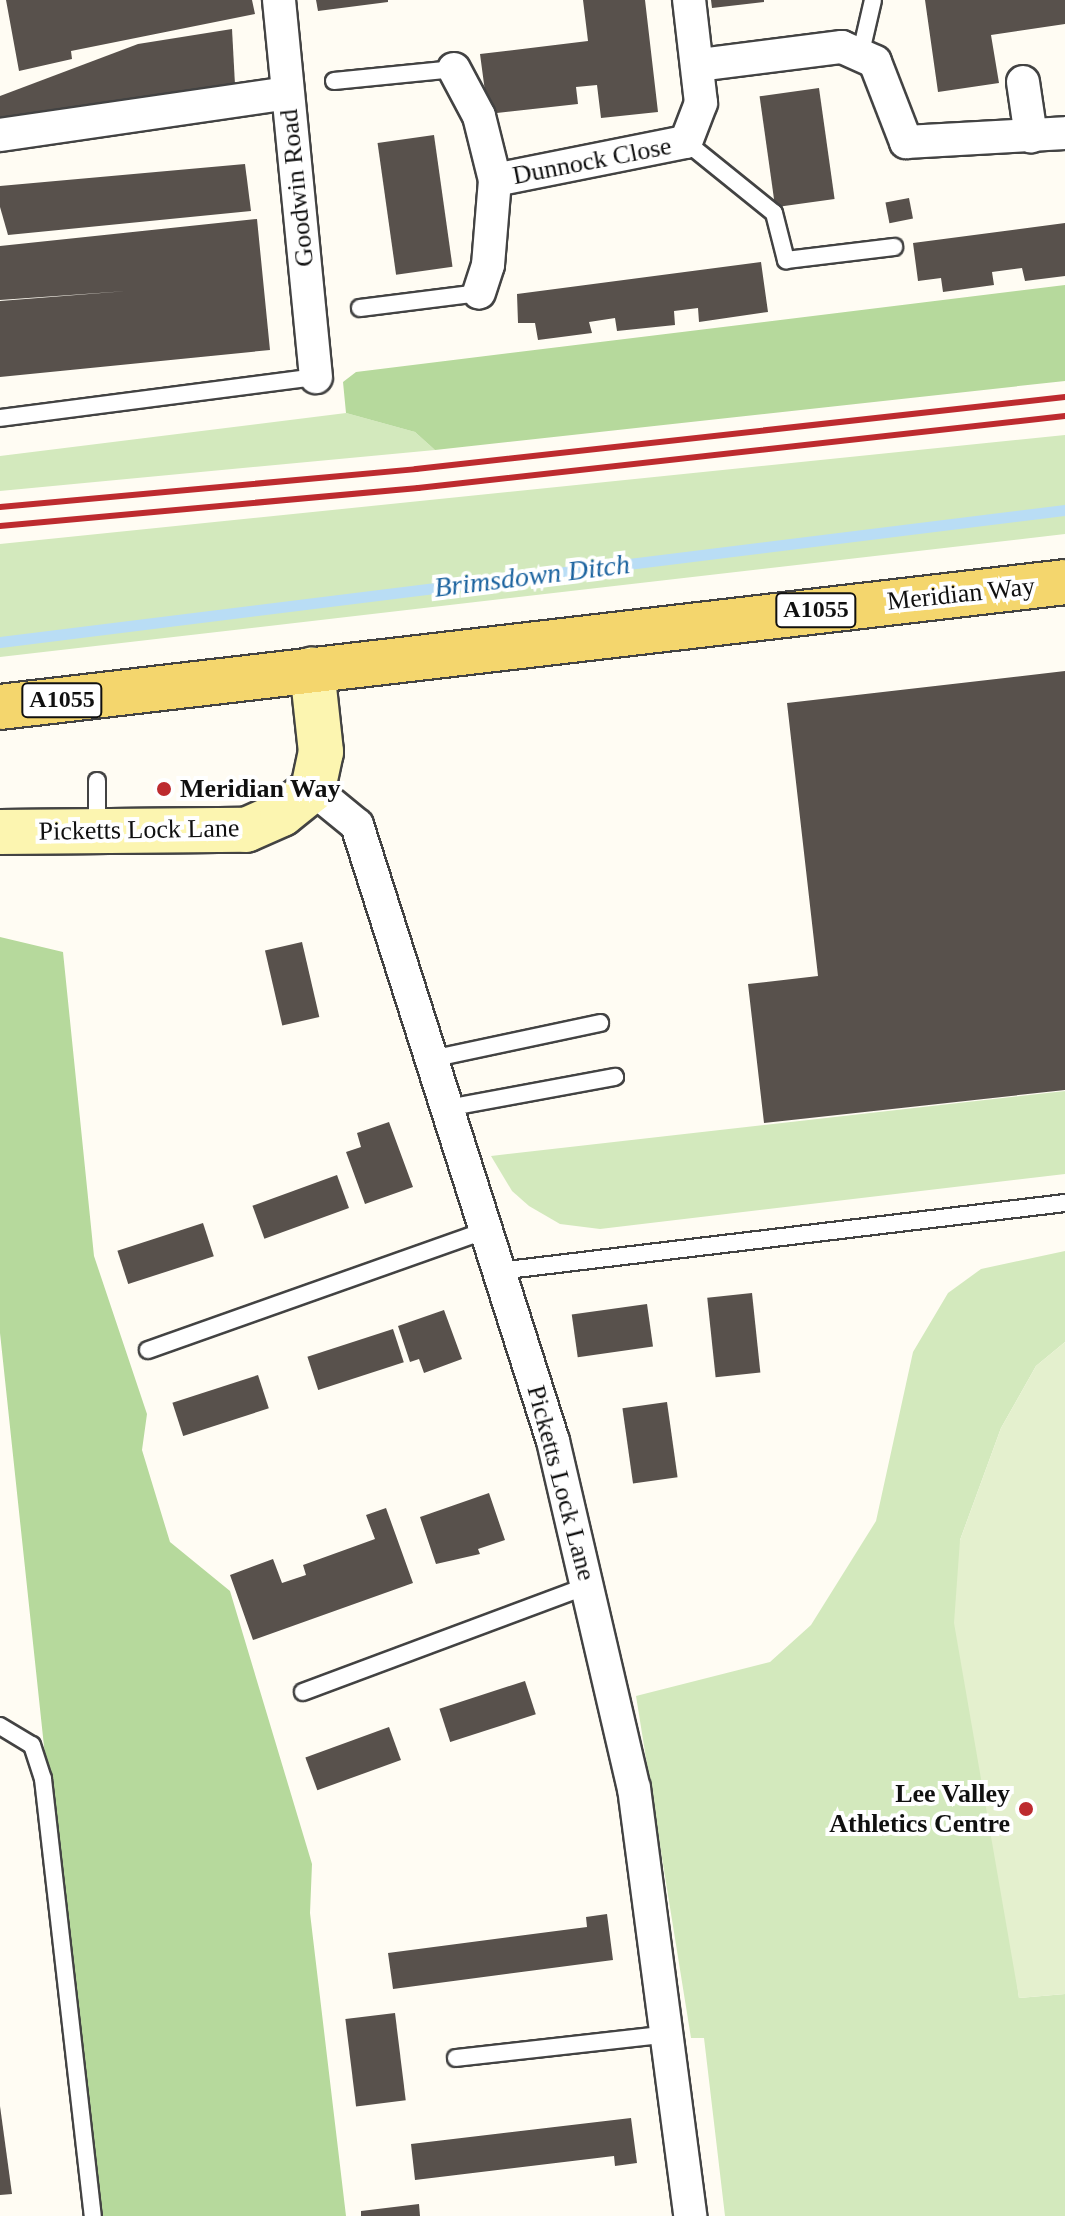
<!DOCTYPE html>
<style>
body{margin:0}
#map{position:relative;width:1065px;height:2216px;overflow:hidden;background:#fffcf3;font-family:"Times New Roman",serif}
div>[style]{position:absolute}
.green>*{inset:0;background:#d3e9bd}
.forest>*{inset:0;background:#b6d99c}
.pitch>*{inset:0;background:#e4f0ce}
.stream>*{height:11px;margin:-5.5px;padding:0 5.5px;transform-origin:5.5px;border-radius:5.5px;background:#b9ddf5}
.building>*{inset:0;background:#58514c;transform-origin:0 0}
.roads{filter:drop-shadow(2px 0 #434343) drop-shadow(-2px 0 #434343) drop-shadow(0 2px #434343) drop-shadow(0 -2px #434343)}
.lane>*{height:16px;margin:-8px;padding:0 8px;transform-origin:8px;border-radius:8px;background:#fff}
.street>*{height:32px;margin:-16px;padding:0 16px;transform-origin:16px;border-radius:16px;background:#fff}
.secondary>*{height:44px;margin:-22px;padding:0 22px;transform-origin:22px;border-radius:22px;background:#fcf5b0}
.primary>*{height:44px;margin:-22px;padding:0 22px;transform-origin:22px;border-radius:22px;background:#f4d66d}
.rail>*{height:6px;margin:-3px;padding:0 3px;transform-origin:3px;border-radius:3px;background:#bd2b2f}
.dots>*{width:22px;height:22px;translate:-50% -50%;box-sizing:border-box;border:4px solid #fff;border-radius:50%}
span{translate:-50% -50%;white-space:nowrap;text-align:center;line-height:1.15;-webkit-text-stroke:8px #fff;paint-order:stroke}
.shield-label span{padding:2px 6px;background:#fff;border:2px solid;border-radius:6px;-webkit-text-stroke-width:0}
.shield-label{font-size:24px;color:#101010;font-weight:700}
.street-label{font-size:26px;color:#101010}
.poi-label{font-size:26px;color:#101010;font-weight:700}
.left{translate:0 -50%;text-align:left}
.right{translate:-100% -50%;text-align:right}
.water-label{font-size:28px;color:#1b639f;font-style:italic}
</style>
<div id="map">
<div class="green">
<i style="clip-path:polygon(346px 413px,415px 432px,435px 450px,0 491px,0 456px)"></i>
<i style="clip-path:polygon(1065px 435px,1065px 534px,0 657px,0 544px)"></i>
<i style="clip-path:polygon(1065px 1091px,1065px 1174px,600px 1229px,560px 1224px,529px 1206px,512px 1191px,491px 1156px)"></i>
<i style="clip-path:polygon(1065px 1251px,1065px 1342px,1036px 1366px,1001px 1428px,960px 1540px,1019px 1998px,1065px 1994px,1065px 2216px,725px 2216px,704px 2038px,691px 2038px,636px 1696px,770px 1662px,811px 1625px,876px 1521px,913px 1352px,948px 1293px,981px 1269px)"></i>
</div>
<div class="forest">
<i style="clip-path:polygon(1065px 285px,1065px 381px,435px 450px,415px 432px,346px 413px,343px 382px,356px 372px)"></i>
<i style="clip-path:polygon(0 937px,63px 952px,94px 1256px,147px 1414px,142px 1450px,170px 1542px,230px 1591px,312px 1864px,310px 1913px,346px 2216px,94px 2216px,0 1333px)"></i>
</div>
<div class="pitch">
<i style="clip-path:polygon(1065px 1342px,1065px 1994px,1019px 1998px,954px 1623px,960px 1540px,1001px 1428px,1036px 1366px)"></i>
</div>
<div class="stream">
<i style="left:0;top:642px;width:1073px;rotate:-7.07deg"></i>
</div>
<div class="building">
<i style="clip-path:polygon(6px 0,252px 0,255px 14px,71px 51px,72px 59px,19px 71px)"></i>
<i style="clip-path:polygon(316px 0,388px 0,388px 2px,318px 11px)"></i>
<i style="clip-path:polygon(583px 0,645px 0,658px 112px,601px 118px,597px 85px,576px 87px,578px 104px,488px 114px,480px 54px,588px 41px)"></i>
<i style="clip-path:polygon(711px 0,764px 0,764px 2px,712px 8px)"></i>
<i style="clip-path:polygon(925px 0,1065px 0,1065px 24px,991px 35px,999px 83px,938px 92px)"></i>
<i style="clip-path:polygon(232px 29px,235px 85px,0 129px,0 96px,138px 44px)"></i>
<i style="left:819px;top:88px;width:112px;height:60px;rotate:82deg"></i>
<i style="left:434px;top:135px;width:133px;height:57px;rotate:82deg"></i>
<i style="clip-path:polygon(245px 164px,251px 211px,8px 235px,0 207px,0 186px)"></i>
<i style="left:909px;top:198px;width:21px;height:24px;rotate:79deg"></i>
<i style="clip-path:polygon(257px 219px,270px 350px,0 377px,0 301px,127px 291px,0 300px,0 246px)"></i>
<i style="clip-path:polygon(1065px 223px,1065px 276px,1025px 281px,1022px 268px,992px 272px,994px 285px,943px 292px,941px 278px,918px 281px,913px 243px)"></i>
<i style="clip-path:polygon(761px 262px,768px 312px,699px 322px,698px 308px,674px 311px,675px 325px,617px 331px,615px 318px,589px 322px,592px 333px,538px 340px,535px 323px,518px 323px,517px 294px)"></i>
<i style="clip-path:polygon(1065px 671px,1065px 1090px,764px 1123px,748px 984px,818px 976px,787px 703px)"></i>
<i style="left:302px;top:942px;width:77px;height:38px;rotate:77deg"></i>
<i style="clip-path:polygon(389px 1122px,413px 1187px,365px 1204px,346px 1152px,361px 1147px,357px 1133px)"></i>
<i style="left:337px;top:1175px;width:35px;height:90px;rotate:70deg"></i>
<i style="left:203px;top:1223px;width:35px;height:90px;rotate:72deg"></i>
<i style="left:752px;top:1293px;width:80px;height:45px;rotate:84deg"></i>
<i style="left:647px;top:1304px;width:43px;height:76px;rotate:82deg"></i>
<i style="clip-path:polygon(444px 1310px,462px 1359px,424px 1373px,419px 1359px,410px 1362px,398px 1326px)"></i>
<i style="left:393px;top:1329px;width:35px;height:90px;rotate:72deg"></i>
<i style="left:258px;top:1375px;width:35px;height:90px;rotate:72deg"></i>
<i style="left:667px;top:1402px;width:76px;height:45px;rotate:82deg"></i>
<i style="clip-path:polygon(489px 1493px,505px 1540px,478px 1549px,480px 1554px,436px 1564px,420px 1517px)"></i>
<i style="clip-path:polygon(386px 1508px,413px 1583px,253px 1640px,230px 1575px,273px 1559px,282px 1583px,306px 1575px,303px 1565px,375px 1539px,366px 1515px)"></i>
<i style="left:525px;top:1681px;width:35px;height:90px;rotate:72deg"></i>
<i style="left:389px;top:1727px;width:35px;height:89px;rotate:70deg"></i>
<i style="clip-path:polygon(607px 1914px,613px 1960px,393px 1989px,388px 1953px,587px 1927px,586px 1917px)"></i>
<i style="left:395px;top:2013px;width:88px;height:50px;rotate:83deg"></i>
<i style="clip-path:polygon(0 2106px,12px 2194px,0 2195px)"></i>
<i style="clip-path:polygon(631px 2118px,637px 2163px,615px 2166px,614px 2156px,415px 2180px,411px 2144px)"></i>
<i style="clip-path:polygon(419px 2204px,420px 2216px,361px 2216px,361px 2211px)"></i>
</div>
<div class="roads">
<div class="lane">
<i style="left:861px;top:52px;width:53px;rotate:-77deg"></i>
<i style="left:334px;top:81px;width:121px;rotate:-5.7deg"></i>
<i style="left:686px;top:142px;width:113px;rotate:38.9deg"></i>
<i style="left:774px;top:213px;width:49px;rotate:75.7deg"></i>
<i style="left:786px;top:260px;width:109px;rotate:-6.9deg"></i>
<i style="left:360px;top:308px;width:120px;rotate:-7.2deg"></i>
<i style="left:0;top:418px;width:319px;rotate:-7.4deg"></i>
<i style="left:97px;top:829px;width:48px;rotate:-90deg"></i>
<i style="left:431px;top:1059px;width:173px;rotate:-12deg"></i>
<i style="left:447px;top:1108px;width:171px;rotate:-10.5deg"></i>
<i style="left:499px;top:1271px;width:570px;rotate:-6.85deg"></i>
<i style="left:148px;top:1350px;width:359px;rotate:-19.5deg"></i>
<i style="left:303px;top:1692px;width:305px;rotate:-20.5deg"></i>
<i style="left:0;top:1726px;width:37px;rotate:31deg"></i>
<i style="left:32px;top:1745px;width:36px;rotate:72deg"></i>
<i style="left:43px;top:1779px;width:440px;rotate:83.5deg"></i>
<i style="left:456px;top:2058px;width:214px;rotate:-6.4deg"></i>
</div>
<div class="street">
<i style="left:279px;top:0;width:379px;rotate:84.4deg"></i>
<i style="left:699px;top:65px;width:144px;rotate:-7.2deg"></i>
<i style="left:842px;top:47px;width:36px;rotate:24deg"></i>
<i style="left:875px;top:62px;width:86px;rotate:68.8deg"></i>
<i style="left:906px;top:142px;width:159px;rotate:-3.2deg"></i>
<i style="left:454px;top:69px;width:53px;rotate:62deg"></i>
<i style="left:479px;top:116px;width:66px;rotate:76deg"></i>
<i style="left:495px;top:180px;width:85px;rotate:94.7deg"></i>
<i style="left:488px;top:265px;width:29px;rotate:108deg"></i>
<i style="left:1023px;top:82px;width:55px;rotate:81.6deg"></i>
<i style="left:0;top:135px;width:290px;rotate:-8.3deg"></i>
<i style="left:495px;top:180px;width:195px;rotate:-11.3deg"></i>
<i style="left:686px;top:142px;width:42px;rotate:-69deg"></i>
<i style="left:701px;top:103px;width:104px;rotate:-96.6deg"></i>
<i style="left:313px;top:789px;width:57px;rotate:39.3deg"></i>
<i style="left:357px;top:825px;width:646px;rotate:72.35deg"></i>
<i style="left:553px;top:1441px;width:356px;rotate:76.9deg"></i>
<i style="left:634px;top:1788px;width:432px;rotate:82.5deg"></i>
</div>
<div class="secondary">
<i style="left:0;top:832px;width:246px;rotate:-0.5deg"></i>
<i style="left:246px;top:830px;width:39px;rotate:-24deg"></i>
<i style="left:282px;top:814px;width:40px;rotate:-39deg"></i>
<i style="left:313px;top:789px;width:38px;rotate:-78deg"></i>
<i style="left:321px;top:752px;width:83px;rotate:-96.2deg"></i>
</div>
<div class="primary">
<i style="left:0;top:707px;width:1072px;rotate:-6.69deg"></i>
</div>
</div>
<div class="rail">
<i style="left:0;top:507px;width:418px;rotate:-5.2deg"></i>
<i style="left:416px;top:469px;width:653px;rotate:-6.33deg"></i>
<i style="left:0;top:526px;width:420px;rotate:-5.2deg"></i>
<i style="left:418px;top:488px;width:651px;rotate:-6.35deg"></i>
</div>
<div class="dots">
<i style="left:164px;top:789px;background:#bd2b2f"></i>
<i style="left:1026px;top:1809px;background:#bd2b2f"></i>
</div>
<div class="shield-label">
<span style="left:816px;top:610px">A1055</span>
<span style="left:62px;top:700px">A1055</span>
</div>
<div class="street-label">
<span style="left:592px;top:161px;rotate:-11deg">Dunnock Close</span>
<span style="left:297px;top:188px;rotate:-96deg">Goodwin Road</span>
<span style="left:961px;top:594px;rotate:-6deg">Meridian Way</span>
<span style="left:139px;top:830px;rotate:-1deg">Picketts Lock Lane</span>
<span style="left:561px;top:1483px;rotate:75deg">Picketts Lock Lane</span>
</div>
<div class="poi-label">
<span class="left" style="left:180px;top:789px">Meridian Way</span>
<span class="right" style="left:1010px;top:1809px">Lee Valley<br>Athletics Centre</span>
</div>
<div class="water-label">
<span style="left:532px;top:576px;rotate:-7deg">Brimsdown Ditch</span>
</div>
</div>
